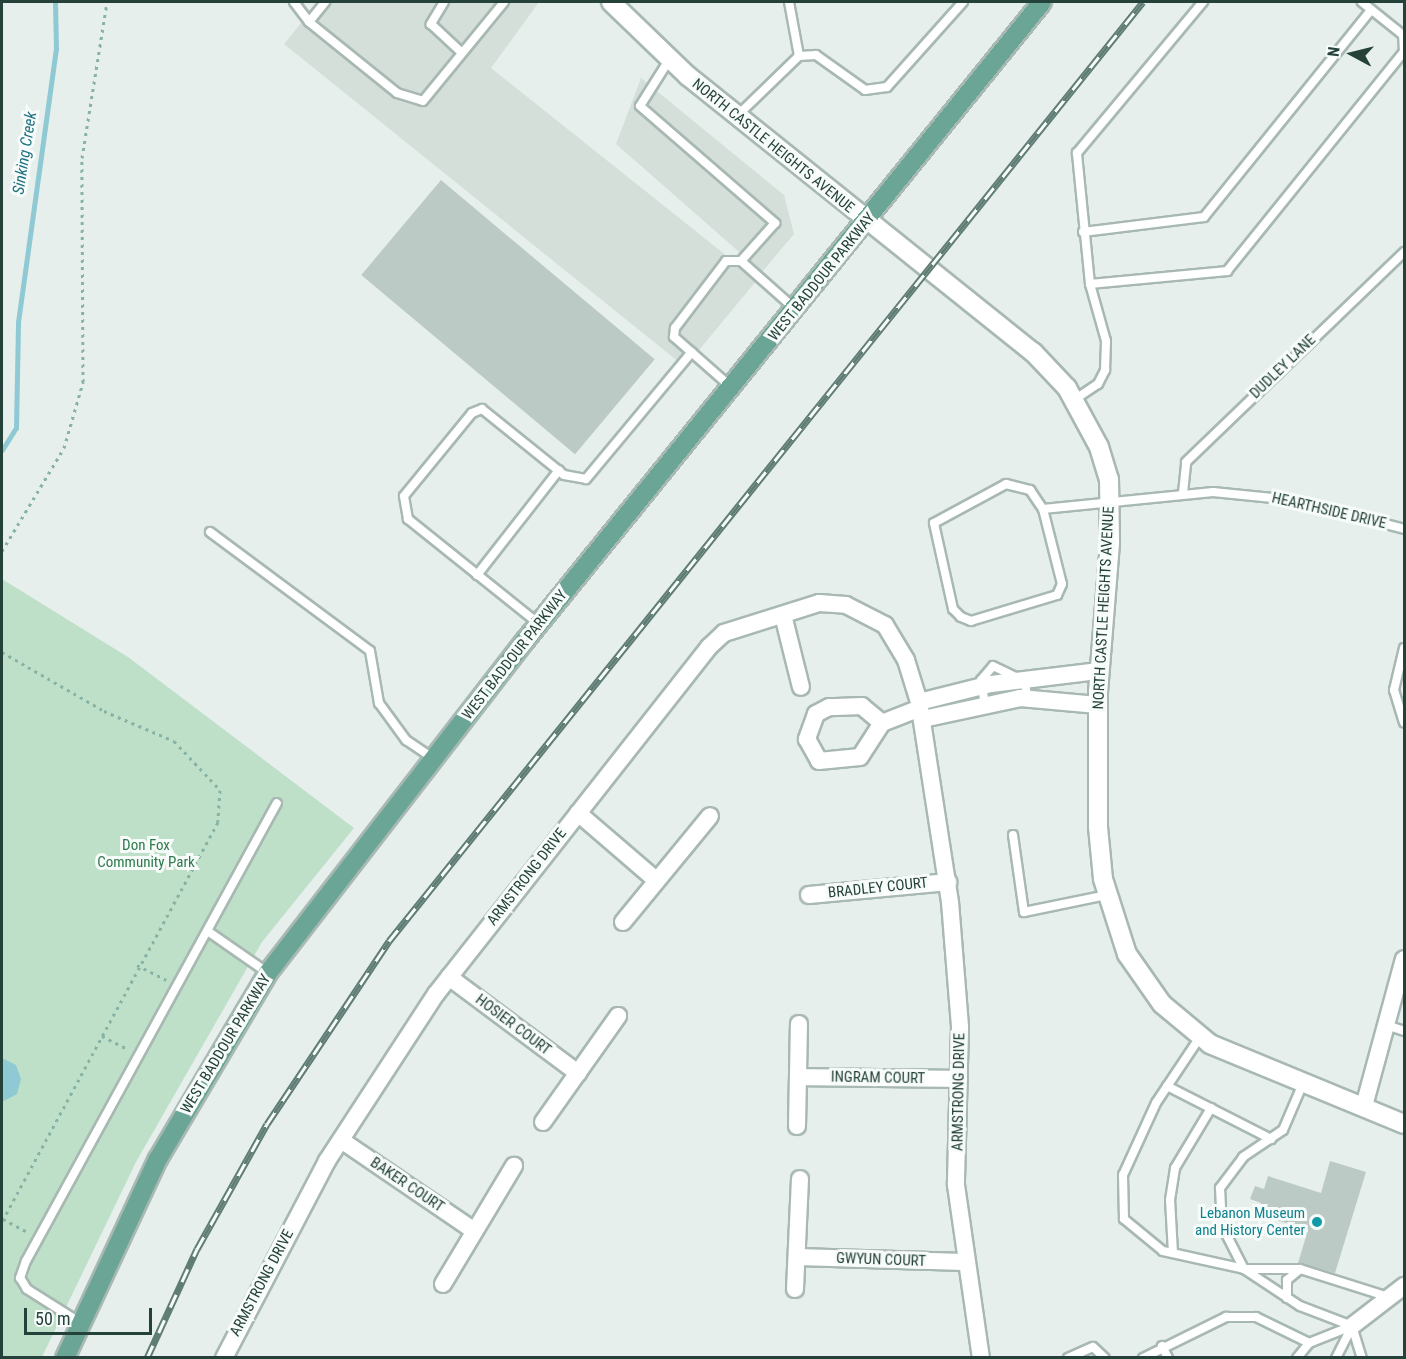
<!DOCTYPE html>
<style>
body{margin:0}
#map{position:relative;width:1406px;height:1359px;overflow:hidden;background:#e6efeb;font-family:"Roboto Condensed",sans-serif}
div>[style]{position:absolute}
.built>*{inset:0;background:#d4dfda}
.green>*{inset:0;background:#bfe0c8}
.water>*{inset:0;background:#8ec9d4}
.stream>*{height:5px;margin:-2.5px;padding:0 2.5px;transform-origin:2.5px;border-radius:2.5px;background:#8ec9d4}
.building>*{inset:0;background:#bbcac4;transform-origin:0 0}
.path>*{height:3px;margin-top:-1.5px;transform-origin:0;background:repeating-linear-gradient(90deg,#86b3a5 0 3px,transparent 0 7.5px)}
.roads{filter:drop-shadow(2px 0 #a8b8b2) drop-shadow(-2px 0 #a8b8b2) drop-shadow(0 2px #a8b8b2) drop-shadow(0 -2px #a8b8b2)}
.service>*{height:8px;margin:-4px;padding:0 4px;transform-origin:4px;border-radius:4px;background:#fff}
.minor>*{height:16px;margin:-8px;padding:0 8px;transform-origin:8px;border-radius:8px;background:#fff}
.tertiary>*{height:18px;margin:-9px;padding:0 9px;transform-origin:9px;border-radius:9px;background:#fff}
.primary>*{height:18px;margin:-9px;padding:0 9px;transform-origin:9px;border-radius:9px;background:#6aa596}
.rail>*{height:7px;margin-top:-3.5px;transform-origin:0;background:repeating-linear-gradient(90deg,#f7fbf9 0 14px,#5f7d75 0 28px);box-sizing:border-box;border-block:2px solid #5f7d75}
.dots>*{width:16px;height:16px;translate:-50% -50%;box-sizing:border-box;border:3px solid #f7fbf9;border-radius:50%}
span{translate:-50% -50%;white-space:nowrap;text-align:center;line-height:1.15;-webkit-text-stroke:6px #f7fbf9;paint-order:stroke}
.street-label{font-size:15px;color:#24423a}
.park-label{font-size:15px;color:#2d7a4b}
.culture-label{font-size:15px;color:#0d838f}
.right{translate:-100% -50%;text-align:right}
.water-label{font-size:16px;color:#1c6f80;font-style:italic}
.frame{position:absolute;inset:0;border:3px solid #24423a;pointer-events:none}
.north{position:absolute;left:1322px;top:24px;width:60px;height:60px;-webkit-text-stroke:4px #f7fbf9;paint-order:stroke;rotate:277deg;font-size:16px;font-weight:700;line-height:24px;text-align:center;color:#24423a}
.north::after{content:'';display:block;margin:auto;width:21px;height:27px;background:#24423a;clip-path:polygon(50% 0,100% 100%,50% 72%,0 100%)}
.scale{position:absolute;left:24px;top:1308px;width:128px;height:27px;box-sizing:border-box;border:3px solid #24423a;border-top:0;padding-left:8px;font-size:18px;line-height:21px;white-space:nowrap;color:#24423a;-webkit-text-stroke:4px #f7fbf9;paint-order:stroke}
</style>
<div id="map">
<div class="built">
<i style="clip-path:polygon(318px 2px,539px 2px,491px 68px,757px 280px,685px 367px,284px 44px)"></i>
<i style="clip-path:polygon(641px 78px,784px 195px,794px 234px,762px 272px,616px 144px)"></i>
</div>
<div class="green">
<i style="clip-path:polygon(2px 579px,128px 657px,354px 828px,262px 942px,136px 1162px,42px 1357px,2px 1357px)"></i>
</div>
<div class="water">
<i style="clip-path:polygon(2px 1058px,16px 1065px,21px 1079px,17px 1094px,2px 1102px)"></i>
</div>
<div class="stream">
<i style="left:2px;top:450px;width:26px;rotate:-58deg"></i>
<i style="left:16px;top:428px;width:106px;rotate:-88.9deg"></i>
<i style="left:18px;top:322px;width:276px;rotate:-82.1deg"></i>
<i style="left:56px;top:49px;width:47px;rotate:-91.2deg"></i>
</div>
<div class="building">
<i style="left:441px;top:180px;width:279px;height:124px;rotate:40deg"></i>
<i style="clip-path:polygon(1330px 1161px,1366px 1172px,1335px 1273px,1298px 1263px,1308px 1230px,1258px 1214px,1261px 1203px,1250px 1199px,1255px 1186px,1264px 1189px,1268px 1176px,1321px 1193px)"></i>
</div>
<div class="path">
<i style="left:2px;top:551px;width:120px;rotate:-59deg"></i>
<i style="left:64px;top:448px;width:69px;rotate:-73.9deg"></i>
<i style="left:83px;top:382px;width:224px;rotate:-90.3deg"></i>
<i style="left:82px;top:158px;width:158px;rotate:-80.9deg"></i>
<i style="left:2px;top:652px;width:118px;rotate:30deg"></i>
<i style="left:104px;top:711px;width:76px;rotate:23.2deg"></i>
<i style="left:174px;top:741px;width:67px;rotate:46.8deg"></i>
<i style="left:220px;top:790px;width:32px;rotate:94deg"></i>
<i style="left:218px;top:822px;width:454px;rotate:118.4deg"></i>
<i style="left:137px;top:965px;width:33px;rotate:27deg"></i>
<i style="left:102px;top:1036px;width:29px;rotate:27deg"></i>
<i style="left:3px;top:1219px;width:30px;rotate:28deg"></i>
</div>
<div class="roads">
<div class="service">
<i style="left:294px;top:2px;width:25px;rotate:53deg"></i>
<i style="left:309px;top:22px;width:113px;rotate:38.9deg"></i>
<i style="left:397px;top:93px;width:27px;rotate:17deg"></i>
<i style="left:423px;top:101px;width:128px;rotate:-50.7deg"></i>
<i style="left:444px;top:2px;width:26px;rotate:121deg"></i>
<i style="left:431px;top:24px;width:42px;rotate:43.1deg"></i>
<i style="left:789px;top:2px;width:55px;rotate:79.5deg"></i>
<i style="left:309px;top:22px;width:26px;rotate:-51deg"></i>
<i style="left:669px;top:60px;width:54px;rotate:122.2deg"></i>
<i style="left:640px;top:106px;width:179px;rotate:40.9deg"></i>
<i style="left:775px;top:223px;width:51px;rotate:131.8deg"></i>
<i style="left:741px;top:261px;width:72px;rotate:41.6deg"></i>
<i style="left:737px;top:116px;width:86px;rotate:-44.1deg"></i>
<i style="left:799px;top:56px;width:17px;rotate:-3deg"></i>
<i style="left:816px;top:55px;width:60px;rotate:35.5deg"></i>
<i style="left:865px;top:90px;width:22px;rotate:-8deg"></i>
<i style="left:887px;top:87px;width:114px;rotate:-48.2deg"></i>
<i style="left:1083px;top:232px;width:122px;rotate:-7.1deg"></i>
<i style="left:1204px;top:217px;width:266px;rotate:-51.1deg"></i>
<i style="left:1090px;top:284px;width:138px;rotate:-5.4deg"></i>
<i style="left:1227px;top:271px;width:282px;rotate:-51.1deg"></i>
<i style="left:1404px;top:52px;width:17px;rotate:-93deg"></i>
<i style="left:1403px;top:35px;width:53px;rotate:-141.2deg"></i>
<i style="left:731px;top:387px;width:76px;rotate:-138.7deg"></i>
<i style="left:674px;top:337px;width:9px;rotate:-84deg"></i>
<i style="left:675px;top:328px;width:84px;rotate:-52.7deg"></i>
<i style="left:726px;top:261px;width:15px"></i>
<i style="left:1074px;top:400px;width:29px;rotate:-34deg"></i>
<i style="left:1098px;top:384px;width:16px;rotate:-63deg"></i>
<i style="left:1105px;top:370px;width:29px;rotate:-88deg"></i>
<i style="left:1106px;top:341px;width:59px;rotate:-105.7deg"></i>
<i style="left:1090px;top:284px;width:132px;rotate:-95.7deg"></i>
<i style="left:1077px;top:153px;width:197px;rotate:-50.2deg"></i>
<i style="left:1183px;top:493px;width:31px;rotate:-84deg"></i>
<i style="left:1186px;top:462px;width:303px;rotate:-43.9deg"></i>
<i style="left:1043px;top:509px;width:77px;rotate:75.8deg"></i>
<i style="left:1062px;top:584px;width:12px;rotate:114deg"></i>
<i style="left:1057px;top:595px;width:90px;rotate:163.2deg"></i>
<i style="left:971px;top:621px;width:11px;rotate:-158deg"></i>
<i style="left:961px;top:617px;width:11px;rotate:-135deg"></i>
<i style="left:953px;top:609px;width:88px;rotate:-102.5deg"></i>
<i style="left:934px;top:523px;width:82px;rotate:-28.4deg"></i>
<i style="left:1006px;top:484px;width:25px;rotate:14deg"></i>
<i style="left:1030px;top:490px;width:23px;rotate:56deg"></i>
<i style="left:1043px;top:509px;width:171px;rotate:-5.7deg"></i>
<i style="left:1213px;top:492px;width:80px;rotate:5.7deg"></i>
<i style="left:1293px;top:500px;width:115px;rotate:14.6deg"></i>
<i style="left:210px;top:532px;width:199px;rotate:36.6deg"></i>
<i style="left:370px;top:651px;width:53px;rotate:80.2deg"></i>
<i style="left:379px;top:703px;width:46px;rotate:53.9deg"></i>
<i style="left:406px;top:740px;width:34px;rotate:34deg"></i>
<i style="left:477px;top:575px;width:133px;rotate:-52deg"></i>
<i style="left:539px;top:624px;width:168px;rotate:-141.3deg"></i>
<i style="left:408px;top:519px;width:23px;rotate:-100deg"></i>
<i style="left:404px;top:496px;width:107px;rotate:-50.7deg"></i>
<i style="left:472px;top:413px;width:11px;rotate:-22deg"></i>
<i style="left:482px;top:409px;width:105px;rotate:38.8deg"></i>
<i style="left:564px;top:475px;width:22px;rotate:10deg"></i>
<i style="left:586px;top:479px;width:165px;rotate:-50.2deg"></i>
<i style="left:1404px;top:648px;width:43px;rotate:103.4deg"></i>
<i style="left:1394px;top:690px;width:34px;rotate:73deg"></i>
<i style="left:985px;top:705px;width:25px;rotate:-99deg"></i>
<i style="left:981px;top:680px;width:18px;rotate:-49deg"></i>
<i style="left:993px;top:666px;width:34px;rotate:26deg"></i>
<i style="left:1024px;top:681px;width:17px;rotate:77deg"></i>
<i style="left:1013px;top:835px;width:78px;rotate:81.9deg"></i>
<i style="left:1024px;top:912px;width:85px;rotate:-11.6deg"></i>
<i style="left:209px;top:932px;width:72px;rotate:34.8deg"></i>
<i style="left:1386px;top:1025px;width:19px;rotate:18deg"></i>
<i style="left:1200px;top:1037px;width:79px;rotate:123.7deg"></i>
<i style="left:1156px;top:1103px;width:79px;rotate:114.6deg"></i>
<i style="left:1123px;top:1175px;width:44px;rotate:88.7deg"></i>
<i style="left:1124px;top:1219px;width:50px;rotate:39.4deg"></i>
<i style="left:1163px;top:1251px;width:83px;rotate:12.5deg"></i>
<i style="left:1244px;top:1269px;width:48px;rotate:-117.1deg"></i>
<i style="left:1222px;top:1226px;width:38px;rotate:-93deg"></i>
<i style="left:1220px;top:1188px;width:39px;rotate:-53deg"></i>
<i style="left:1243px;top:1157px;width:48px;rotate:-34deg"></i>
<i style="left:1283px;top:1130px;width:53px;rotate:-66.8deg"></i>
<i style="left:1167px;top:1086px;width:117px;rotate:27deg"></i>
<i style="left:1173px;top:1253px;width:53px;rotate:-93.2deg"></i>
<i style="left:1170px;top:1200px;width:32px;rotate:-81deg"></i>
<i style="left:1175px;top:1168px;width:70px;rotate:-59deg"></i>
<i style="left:1244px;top:1269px;width:56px"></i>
<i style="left:1300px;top:1269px;width:93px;rotate:17.5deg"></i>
<i style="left:1244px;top:1269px;width:67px;rotate:33.5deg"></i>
<i style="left:1300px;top:1306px;width:56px;rotate:21deg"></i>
<i style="left:1287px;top:1298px;width:18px;rotate:-90deg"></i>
<i style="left:1287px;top:1280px;width:17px;rotate:-40deg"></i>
<i style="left:79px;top:1322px;width:62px;rotate:-147.6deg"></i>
<i style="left:27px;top:1289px;width:13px;rotate:-122deg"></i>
<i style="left:20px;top:1278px;width:18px;rotate:-71deg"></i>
<i style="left:26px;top:1261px;width:522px;rotate:-61.28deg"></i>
<i style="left:1352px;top:1326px;width:34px;rotate:73deg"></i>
<i style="left:1162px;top:1346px;width:13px;rotate:63deg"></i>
<i style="left:1068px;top:1358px;width:27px;rotate:-24deg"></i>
<i style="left:1093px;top:1347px;width:16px;rotate:43deg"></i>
<i style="left:1143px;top:1358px;width:93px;rotate:-26.3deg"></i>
<i style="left:1226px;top:1317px;width:30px"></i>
<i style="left:1256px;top:1317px;width:59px;rotate:26.1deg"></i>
<i style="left:1309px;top:1343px;width:46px;rotate:-21.6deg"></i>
<i style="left:1297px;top:1358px;width:19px;rotate:-51deg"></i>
<i style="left:1336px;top:1358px;width:36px;rotate:-63deg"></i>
</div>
<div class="minor">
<i style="left:783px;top:615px;width:74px;rotate:76deg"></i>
<i style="left:919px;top:702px;width:74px;rotate:-14deg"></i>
<i style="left:991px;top:684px;width:109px;rotate:-6.9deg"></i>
<i style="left:923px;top:719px;width:99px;rotate:-12.2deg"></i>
<i style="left:1020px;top:698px;width:78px;rotate:5.1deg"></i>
<i style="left:882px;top:723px;width:26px;rotate:-140deg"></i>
<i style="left:862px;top:706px;width:33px;rotate:178deg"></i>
<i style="left:829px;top:707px;width:15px;rotate:152deg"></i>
<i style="left:816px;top:714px;width:27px;rotate:110deg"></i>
<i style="left:807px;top:739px;width:25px;rotate:61deg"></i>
<i style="left:819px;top:761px;width:41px;rotate:-5.6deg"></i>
<i style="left:860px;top:757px;width:40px;rotate:-57.1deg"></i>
<i style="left:882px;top:723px;width:41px;rotate:-21.5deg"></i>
<i style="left:578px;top:813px;width:103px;rotate:40.7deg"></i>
<i style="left:809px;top:895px;width:140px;rotate:-5.3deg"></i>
<i style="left:623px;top:922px;width:137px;rotate:-50.6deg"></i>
<i style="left:449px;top:977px;width:161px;rotate:36.7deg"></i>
<i style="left:798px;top:1077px;width:161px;rotate:0.7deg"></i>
<i style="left:1364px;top:1106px;width:152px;rotate:-74.8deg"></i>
<i style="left:543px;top:1122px;width:130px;rotate:-54.7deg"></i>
<i style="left:797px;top:1126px;width:102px;rotate:-88.9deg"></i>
<i style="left:341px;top:1140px;width:160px;rotate:34.3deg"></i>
<i style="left:797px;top:1257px;width:168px;rotate:1.7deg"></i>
<i style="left:443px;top:1284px;width:138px;rotate:-59deg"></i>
<i style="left:795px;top:1289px;width:110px;rotate:-87.4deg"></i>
<i style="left:1352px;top:1326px;width:66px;rotate:-37.6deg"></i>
<i style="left:224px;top:1358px;width:222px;rotate:-62.4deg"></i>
<i style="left:327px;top:1161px;width:199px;rotate:-56.9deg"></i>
<i style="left:436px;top:994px;width:442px;rotate:-51.8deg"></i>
<i style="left:709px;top:647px;width:21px;rotate:-43deg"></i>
<i style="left:724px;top:633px;width:100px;rotate:-17.5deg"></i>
<i style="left:819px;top:603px;width:27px;rotate:4deg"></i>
<i style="left:846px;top:605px;width:44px;rotate:27.1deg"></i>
<i style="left:885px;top:625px;width:41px;rotate:59deg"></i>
<i style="left:906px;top:660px;width:44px;rotate:72.8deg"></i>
<i style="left:919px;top:702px;width:202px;rotate:81.2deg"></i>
<i style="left:950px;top:902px;width:125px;rotate:85.4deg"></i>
<i style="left:960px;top:1027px;width:158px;rotate:91.5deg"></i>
<i style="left:956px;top:1185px;width:175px;rotate:81.8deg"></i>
</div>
<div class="tertiary">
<i style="left:611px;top:2px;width:107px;rotate:43.9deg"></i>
<i style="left:688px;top:76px;width:442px;rotate:38.7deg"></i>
<i style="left:1033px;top:352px;width:50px;rotate:46.6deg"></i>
<i style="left:1067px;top:388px;width:67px;rotate:61.5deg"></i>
<i style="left:1099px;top:447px;width:34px;rotate:73deg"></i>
<i style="left:1109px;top:479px;width:64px;rotate:89.1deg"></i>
<i style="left:1110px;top:543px;width:149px;rotate:94.6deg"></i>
<i style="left:1098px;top:692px;width:135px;rotate:90deg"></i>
<i style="left:1098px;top:827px;width:52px;rotate:84.5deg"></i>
<i style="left:1103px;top:879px;width:79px;rotate:72.3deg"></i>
<i style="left:1127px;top:954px;width:61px;rotate:55deg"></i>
<i style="left:1162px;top:1004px;width:62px;rotate:39.8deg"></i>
<i style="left:1210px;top:1044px;width:210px;rotate:22.4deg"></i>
</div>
<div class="primary">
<i style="left:65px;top:1358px;width:220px;rotate:-65deg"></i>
<i style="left:158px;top:1159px;width:216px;rotate:-59.4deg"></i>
<i style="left:268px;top:973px;width:418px;rotate:-52.3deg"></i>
<i style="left:524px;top:642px;width:823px;rotate:-51.01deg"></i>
</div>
</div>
<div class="rail">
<i style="left:147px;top:1358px;width:120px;rotate:-65.4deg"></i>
<i style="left:197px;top:1249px;width:143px;rotate:-60.8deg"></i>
<i style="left:267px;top:1124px;width:220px;rotate:-56.3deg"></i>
<i style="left:389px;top:941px;width:1204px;rotate:-51.24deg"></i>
</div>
<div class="dots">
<i style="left:1317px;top:1222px;background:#0f9aa8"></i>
</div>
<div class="street-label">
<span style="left:773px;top:146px;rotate:39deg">NORTH CASTLE HEIGHTS AVENUE</span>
<span style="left:822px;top:277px;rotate:-51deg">WEST BADDOUR PARKWAY</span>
<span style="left:1283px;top:367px;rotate:-44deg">DUDLEY LANE</span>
<span style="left:1329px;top:511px;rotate:13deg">HEARTHSIDE DRIVE</span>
<span style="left:1104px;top:608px;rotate:-87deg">NORTH CASTLE HEIGHTS AVENUE</span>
<span style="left:515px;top:655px;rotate:-52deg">WEST BADDOUR PARKWAY</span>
<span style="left:527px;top:877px;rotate:-52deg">ARMSTRONG DRIVE</span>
<span style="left:878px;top:888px;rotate:-6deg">BRADLEY COURT</span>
<span style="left:513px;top:1025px;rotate:37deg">HOSIER COURT</span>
<span style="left:226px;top:1044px;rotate:-59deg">WEST BADDOUR PARKWAY</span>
<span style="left:878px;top:1078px;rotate:1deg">INGRAM COURT</span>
<span style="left:959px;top:1092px;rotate:-89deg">ARMSTRONG DRIVE</span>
<span style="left:407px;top:1185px;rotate:34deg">BAKER COURT</span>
<span style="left:881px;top:1260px;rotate:2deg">GWYUN COURT</span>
<span style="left:262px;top:1283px;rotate:-62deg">ARMSTRONG DRIVE</span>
</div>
<div class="park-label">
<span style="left:146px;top:854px">Don Fox<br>Community Park</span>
</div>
<div class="culture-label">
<span class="right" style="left:1305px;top:1222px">Lebanon Museum<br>and History Center</span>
</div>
<div class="water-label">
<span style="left:25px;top:153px;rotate:-81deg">Sinking Creek</span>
</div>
<div class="frame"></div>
<div class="north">N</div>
<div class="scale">50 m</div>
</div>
